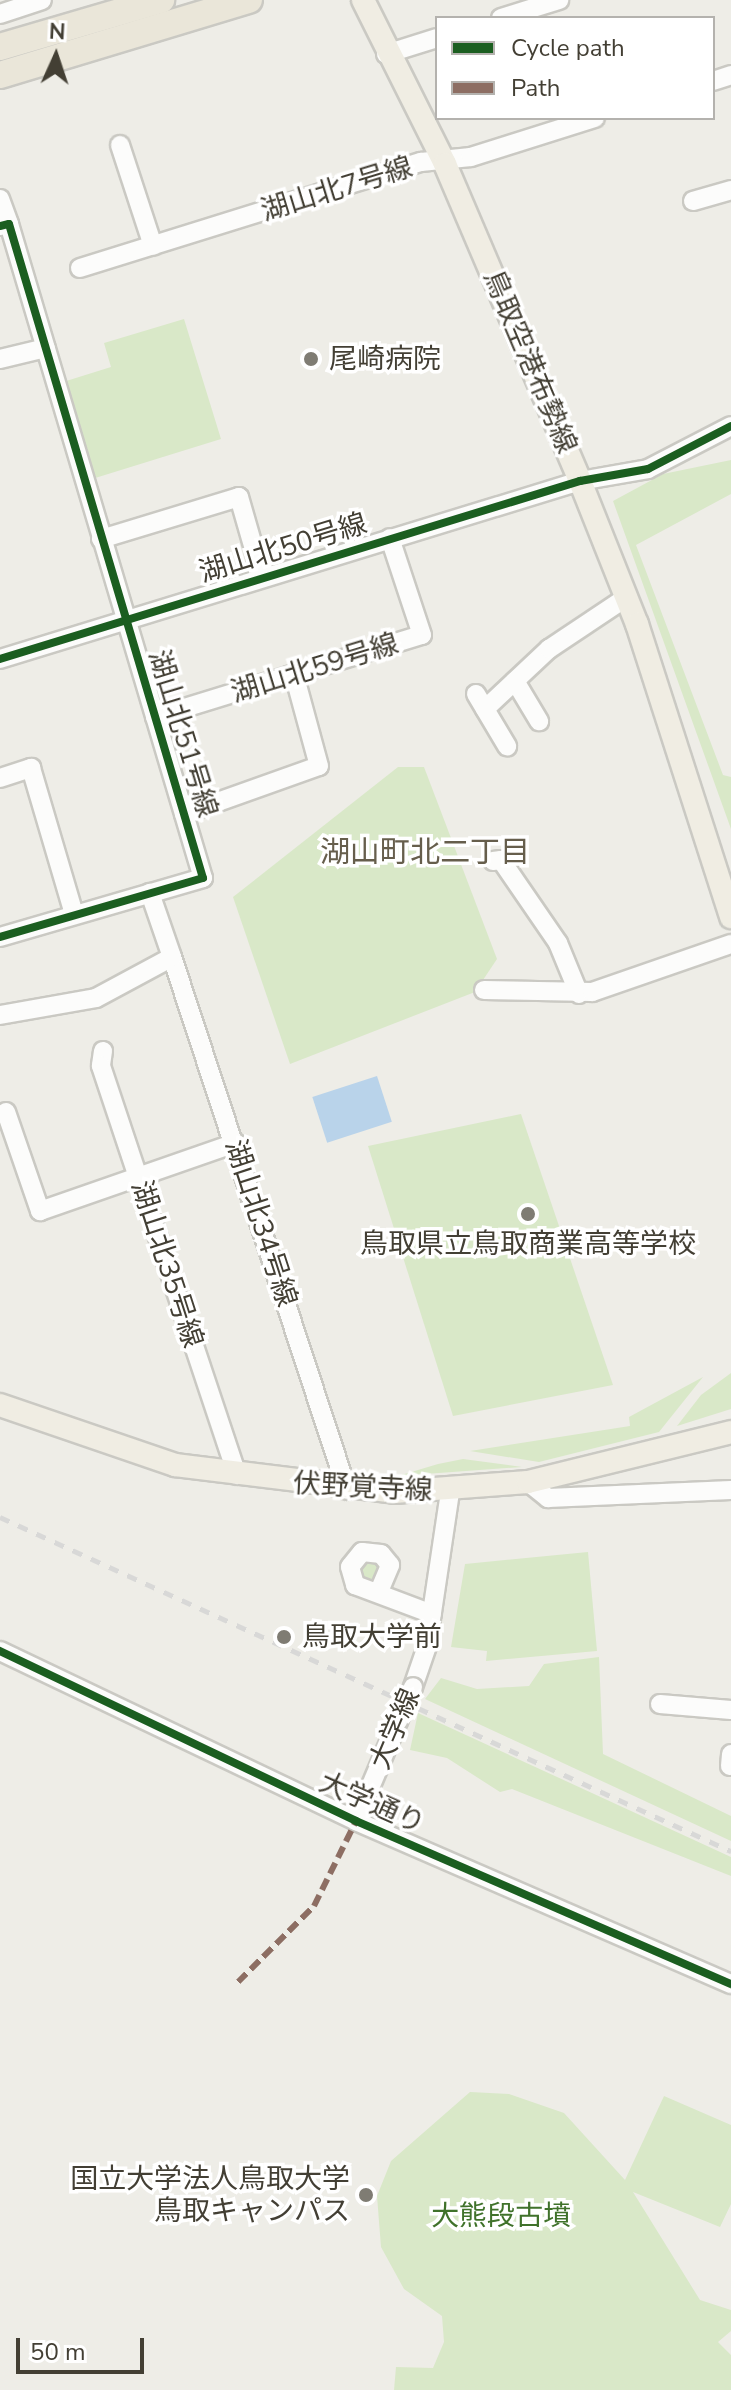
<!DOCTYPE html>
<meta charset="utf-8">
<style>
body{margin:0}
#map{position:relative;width:731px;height:2390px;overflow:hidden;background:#eeede7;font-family:"Nunito Sans","Noto Sans JP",sans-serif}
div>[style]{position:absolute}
.green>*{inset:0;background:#d9e8c8}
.water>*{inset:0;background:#b9d3ea;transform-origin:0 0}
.roads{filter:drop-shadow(2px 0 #cac9c3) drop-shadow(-2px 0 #cac9c3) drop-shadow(0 2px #cac9c3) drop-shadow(0 -2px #cac9c3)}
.minor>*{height:18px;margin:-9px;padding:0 9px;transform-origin:9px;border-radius:9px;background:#fcfcfb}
.major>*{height:22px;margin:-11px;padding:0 11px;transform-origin:11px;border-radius:11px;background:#f0ede3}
.highway>*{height:26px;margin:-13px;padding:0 13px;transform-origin:13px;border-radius:13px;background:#eae6d9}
.rail>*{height:5px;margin-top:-2.5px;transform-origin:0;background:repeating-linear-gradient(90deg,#d8d8d7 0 10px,transparent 0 20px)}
.bridges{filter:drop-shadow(2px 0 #cac9c3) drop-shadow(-2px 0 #cac9c3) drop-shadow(0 2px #cac9c3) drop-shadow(0 -2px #cac9c3)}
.minor-bridge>*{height:18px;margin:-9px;padding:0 9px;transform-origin:9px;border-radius:9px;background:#fcfcfb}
.quiet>*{height:6px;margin-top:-3px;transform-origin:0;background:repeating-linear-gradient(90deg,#8d6e63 0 12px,transparent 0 18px)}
.cycleway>*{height:8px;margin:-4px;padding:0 4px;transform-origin:4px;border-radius:4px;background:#1b5e20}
.dots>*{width:22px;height:22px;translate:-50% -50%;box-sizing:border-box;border:4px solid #fff;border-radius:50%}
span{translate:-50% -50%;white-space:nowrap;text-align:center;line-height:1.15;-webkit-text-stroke:7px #fff;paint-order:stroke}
.street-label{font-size:28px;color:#433f34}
.poi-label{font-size:28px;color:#433f34}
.left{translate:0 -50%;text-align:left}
.right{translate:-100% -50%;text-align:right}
.park-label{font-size:28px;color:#40722b}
.neighbourhood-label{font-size:30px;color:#665e4c}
.legend{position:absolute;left:435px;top:16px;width:280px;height:104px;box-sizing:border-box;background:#fff;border:2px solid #b4b2ae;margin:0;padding:10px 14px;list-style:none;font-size:24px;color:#433f34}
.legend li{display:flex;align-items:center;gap:16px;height:40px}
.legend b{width:40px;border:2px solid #b4b2ae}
.north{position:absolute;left:16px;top:16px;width:80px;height:80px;-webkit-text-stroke:6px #fff;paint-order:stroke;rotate:3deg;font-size:22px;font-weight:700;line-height:32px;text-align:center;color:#433f34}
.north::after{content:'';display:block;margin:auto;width:28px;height:36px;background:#433f34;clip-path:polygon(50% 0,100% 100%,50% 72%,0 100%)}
.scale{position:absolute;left:16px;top:2338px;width:128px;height:36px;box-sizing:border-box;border:4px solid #433f34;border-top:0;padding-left:10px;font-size:24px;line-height:28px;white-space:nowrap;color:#433f34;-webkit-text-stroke:6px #fff;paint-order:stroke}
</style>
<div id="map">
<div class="green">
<i style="clip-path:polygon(184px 319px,221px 439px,92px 479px,63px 382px,111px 367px,104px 343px)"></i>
<i style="clip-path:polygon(731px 460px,731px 494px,636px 545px,723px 775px,731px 777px,731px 829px,613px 501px,663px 474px)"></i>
<i style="clip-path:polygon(398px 767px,424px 767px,497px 959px,475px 992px,290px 1064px,233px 897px)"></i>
<i style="clip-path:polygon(521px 1114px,613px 1385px,453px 1416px,368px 1146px)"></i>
<i style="clip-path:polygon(731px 1373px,731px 1409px,677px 1426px,701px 1395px)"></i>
<i style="clip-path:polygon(703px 1377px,659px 1432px,539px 1462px,470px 1451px,630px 1426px,629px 1417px)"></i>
<i style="clip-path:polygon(463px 1459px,522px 1467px,398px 1476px,438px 1464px)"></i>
<i style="clip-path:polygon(588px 1552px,597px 1651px,486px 1661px,487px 1651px,451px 1647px,465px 1564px)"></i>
<i style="clip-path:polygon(363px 1559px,381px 1560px,382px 1582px,364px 1584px,357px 1567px)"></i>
<i style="clip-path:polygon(599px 1657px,603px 1754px,731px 1816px,731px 1841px,425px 1699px,441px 1678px,477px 1689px,529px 1686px,544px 1664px)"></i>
<i style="clip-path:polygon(418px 1713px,731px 1857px,731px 1876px,512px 1789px,500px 1792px,447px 1758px,410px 1750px)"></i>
<i style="clip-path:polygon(470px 2092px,509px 2094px,564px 2113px,625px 2180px,664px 2096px,731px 2125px,731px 2204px,720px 2227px,633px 2192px,700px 2300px,731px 2310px,731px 2331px,718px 2342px,731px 2355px,731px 2390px,394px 2390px,396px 2367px,433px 2368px,444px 2342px,442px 2316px,404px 2289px,381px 2247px,377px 2196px,391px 2161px)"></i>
</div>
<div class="water">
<i style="left:377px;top:1076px;width:48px;height:68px;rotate:72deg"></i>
</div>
<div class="roads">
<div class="minor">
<i style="left:0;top:14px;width:44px;rotate:-18.4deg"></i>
<i style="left:501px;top:18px;width:61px;rotate:-17.2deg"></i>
<i style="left:386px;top:54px;width:53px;rotate:-17.4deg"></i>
<i style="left:713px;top:81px;width:19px;rotate:-18deg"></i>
<i style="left:120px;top:145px;width:106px;rotate:71.9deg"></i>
<i style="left:0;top:199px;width:27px;rotate:70deg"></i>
<i style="left:693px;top:201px;width:40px;rotate:-16deg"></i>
<i style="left:0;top:226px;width:9px;rotate:-13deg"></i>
<i style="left:9px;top:224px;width:682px;rotate:73.48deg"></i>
<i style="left:203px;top:878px;width:211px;rotate:163.8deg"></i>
<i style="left:80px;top:268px;width:357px;rotate:-17.3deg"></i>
<i style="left:421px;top:162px;width:50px;rotate:-5.7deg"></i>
<i style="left:471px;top:157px;width:130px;rotate:-17.5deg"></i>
<i style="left:0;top:359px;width:47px;rotate:-13.4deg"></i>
<i style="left:101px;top:539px;width:144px;rotate:-16.9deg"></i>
<i style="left:239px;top:497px;width:83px;rotate:74deg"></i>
<i style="left:0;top:659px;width:607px;rotate:-17.06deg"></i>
<i style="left:580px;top:481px;width:69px;rotate:-10deg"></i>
<i style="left:648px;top:469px;width:93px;rotate:-27.4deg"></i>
<i style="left:515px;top:681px;width:47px;rotate:59deg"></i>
<i style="left:476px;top:694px;width:61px;rotate:59.2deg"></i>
<i style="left:485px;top:709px;width:88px;rotate:-43.2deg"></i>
<i style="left:549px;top:649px;width:94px;rotate:-33.7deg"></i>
<i style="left:155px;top:717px;width:279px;rotate:-17.1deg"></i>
<i style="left:422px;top:635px;width:102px;rotate:-108.3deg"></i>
<i style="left:0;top:778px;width:33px;rotate:-18deg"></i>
<i style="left:31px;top:768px;width:152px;rotate:73.6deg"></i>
<i style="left:184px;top:814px;width:143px;rotate:-19.6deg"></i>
<i style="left:319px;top:766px;width:95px;rotate:-105.2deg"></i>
<i style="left:493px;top:861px;width:8px;rotate:-7deg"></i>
<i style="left:501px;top:860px;width:101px;rotate:55.5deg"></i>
<i style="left:558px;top:943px;width:55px;rotate:67.6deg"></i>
<i style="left:172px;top:957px;width:561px;rotate:71.82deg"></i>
<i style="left:484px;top:990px;width:108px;rotate:1.1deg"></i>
<i style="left:592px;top:992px;width:147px;rotate:-19.1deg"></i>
<i style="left:0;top:1015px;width:97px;rotate:-10deg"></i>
<i style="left:96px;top:998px;width:86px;rotate:-28.3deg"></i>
<i style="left:172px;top:957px;width:68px;rotate:-109deg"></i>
<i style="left:103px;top:1051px;width:15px;rotate:98deg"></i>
<i style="left:101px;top:1066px;width:431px;rotate:71.6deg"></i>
<i style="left:6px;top:1112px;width:105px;rotate:71deg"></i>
<i style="left:40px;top:1211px;width:207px;rotate:-19.2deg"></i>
<i style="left:528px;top:1482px;width:26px;rotate:39deg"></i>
<i style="left:548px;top:1498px;width:183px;rotate:-2.5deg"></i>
<i style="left:380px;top:1589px;width:26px;rotate:-67deg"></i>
<i style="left:390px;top:1565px;width:14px;rotate:-129deg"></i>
<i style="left:381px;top:1554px;width:19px;rotate:-174deg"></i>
<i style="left:362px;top:1552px;width:19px;rotate:129deg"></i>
<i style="left:350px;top:1567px;width:19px;rotate:74deg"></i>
<i style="left:355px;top:1585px;width:82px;rotate:20.6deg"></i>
<i style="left:0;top:1651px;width:395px;rotate:25.5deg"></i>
<i style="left:356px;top:1821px;width:409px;rotate:23.5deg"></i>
<i style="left:413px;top:1687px;width:43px;rotate:-71.1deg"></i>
<i style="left:427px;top:1646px;width:156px;rotate:-81.5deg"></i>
<i style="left:660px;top:1704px;width:71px;rotate:4.8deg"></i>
<i style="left:730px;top:1766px;width:12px;rotate:-85deg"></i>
<i style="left:356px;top:1821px;width:108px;rotate:-67.2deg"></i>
</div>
<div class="major">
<i style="left:363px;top:0;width:183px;rotate:63.4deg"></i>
<i style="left:445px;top:164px;width:345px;rotate:66.9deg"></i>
<i style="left:580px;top:481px;width:154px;rotate:68.3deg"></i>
<i style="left:637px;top:624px;width:308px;rotate:72.2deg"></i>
<i style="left:0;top:1405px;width:185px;rotate:18.9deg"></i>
<i style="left:175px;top:1465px;width:221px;rotate:7deg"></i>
<i style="left:394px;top:1492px;width:134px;rotate:-4.3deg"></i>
<i style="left:528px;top:1482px;width:209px;rotate:-13.8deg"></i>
</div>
<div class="highway">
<i style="left:0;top:47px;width:168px;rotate:-16.3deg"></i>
<i style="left:0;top:75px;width:260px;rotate:-16.8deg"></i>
</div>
</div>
<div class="rail">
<i style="left:0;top:1517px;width:804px;rotate:24.56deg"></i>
</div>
<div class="bridges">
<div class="minor-bridge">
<i style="left:398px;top:1721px;width:37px;rotate:-66deg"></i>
</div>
</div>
<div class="quiet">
<i style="left:238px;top:1982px;width:107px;rotate:-45deg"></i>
<i style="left:314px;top:1906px;width:95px;rotate:-63.7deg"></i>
</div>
<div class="cycleway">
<i style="left:0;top:226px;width:9px;rotate:-13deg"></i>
<i style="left:9px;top:224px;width:682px;rotate:73.48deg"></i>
<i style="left:203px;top:878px;width:211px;rotate:163.8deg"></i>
<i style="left:0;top:659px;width:607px;rotate:-17.06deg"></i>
<i style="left:580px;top:481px;width:69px;rotate:-10deg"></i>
<i style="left:648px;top:469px;width:93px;rotate:-27.4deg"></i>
<i style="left:0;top:1651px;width:395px;rotate:25.5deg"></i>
<i style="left:356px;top:1821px;width:409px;rotate:23.5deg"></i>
</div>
<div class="dots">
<i style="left:311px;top:359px;background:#7f7c73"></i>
<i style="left:528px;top:1214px;background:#7f7c73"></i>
<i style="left:284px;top:1637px;background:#7f7c73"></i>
<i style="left:366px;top:2195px;background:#7f7c73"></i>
</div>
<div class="street-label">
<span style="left:337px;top:189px;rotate:-17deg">湖山北7号線</span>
<span style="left:530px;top:362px;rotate:67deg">鳥取空港布勢線</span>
<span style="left:283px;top:548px;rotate:-17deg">湖山北50号線</span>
<span style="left:315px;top:668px;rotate:-17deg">湖山北59号線</span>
<span style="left:183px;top:734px;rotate:73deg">湖山北51号線</span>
<span style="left:261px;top:1223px;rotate:72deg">湖山北34号線</span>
<span style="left:167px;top:1264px;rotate:72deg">湖山北35号線</span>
<span style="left:363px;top:1487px;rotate:3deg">伏野覚寺線</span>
<span style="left:395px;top:1729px;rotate:-67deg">大学線</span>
<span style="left:372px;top:1803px;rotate:24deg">大学通り</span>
</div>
<div class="poi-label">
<span class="left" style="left:329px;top:359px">尾崎病院</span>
<span style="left:528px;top:1244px">鳥取県立鳥取商業高等学校</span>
<span class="left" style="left:302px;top:1637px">鳥取大学前</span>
<span class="right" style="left:350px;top:2195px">国立大学法人鳥取大学<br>鳥取キャンパス</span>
</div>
<div class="park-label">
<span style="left:501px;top:2216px">大熊段古墳</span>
</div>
<div class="neighbourhood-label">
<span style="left:425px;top:853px">湖山町北二丁目</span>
</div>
<ul class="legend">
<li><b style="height:10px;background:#1b5e20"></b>Cycle path</li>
<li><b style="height:10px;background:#8d6e63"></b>Path</li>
</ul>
<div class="north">N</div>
<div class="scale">50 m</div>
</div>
